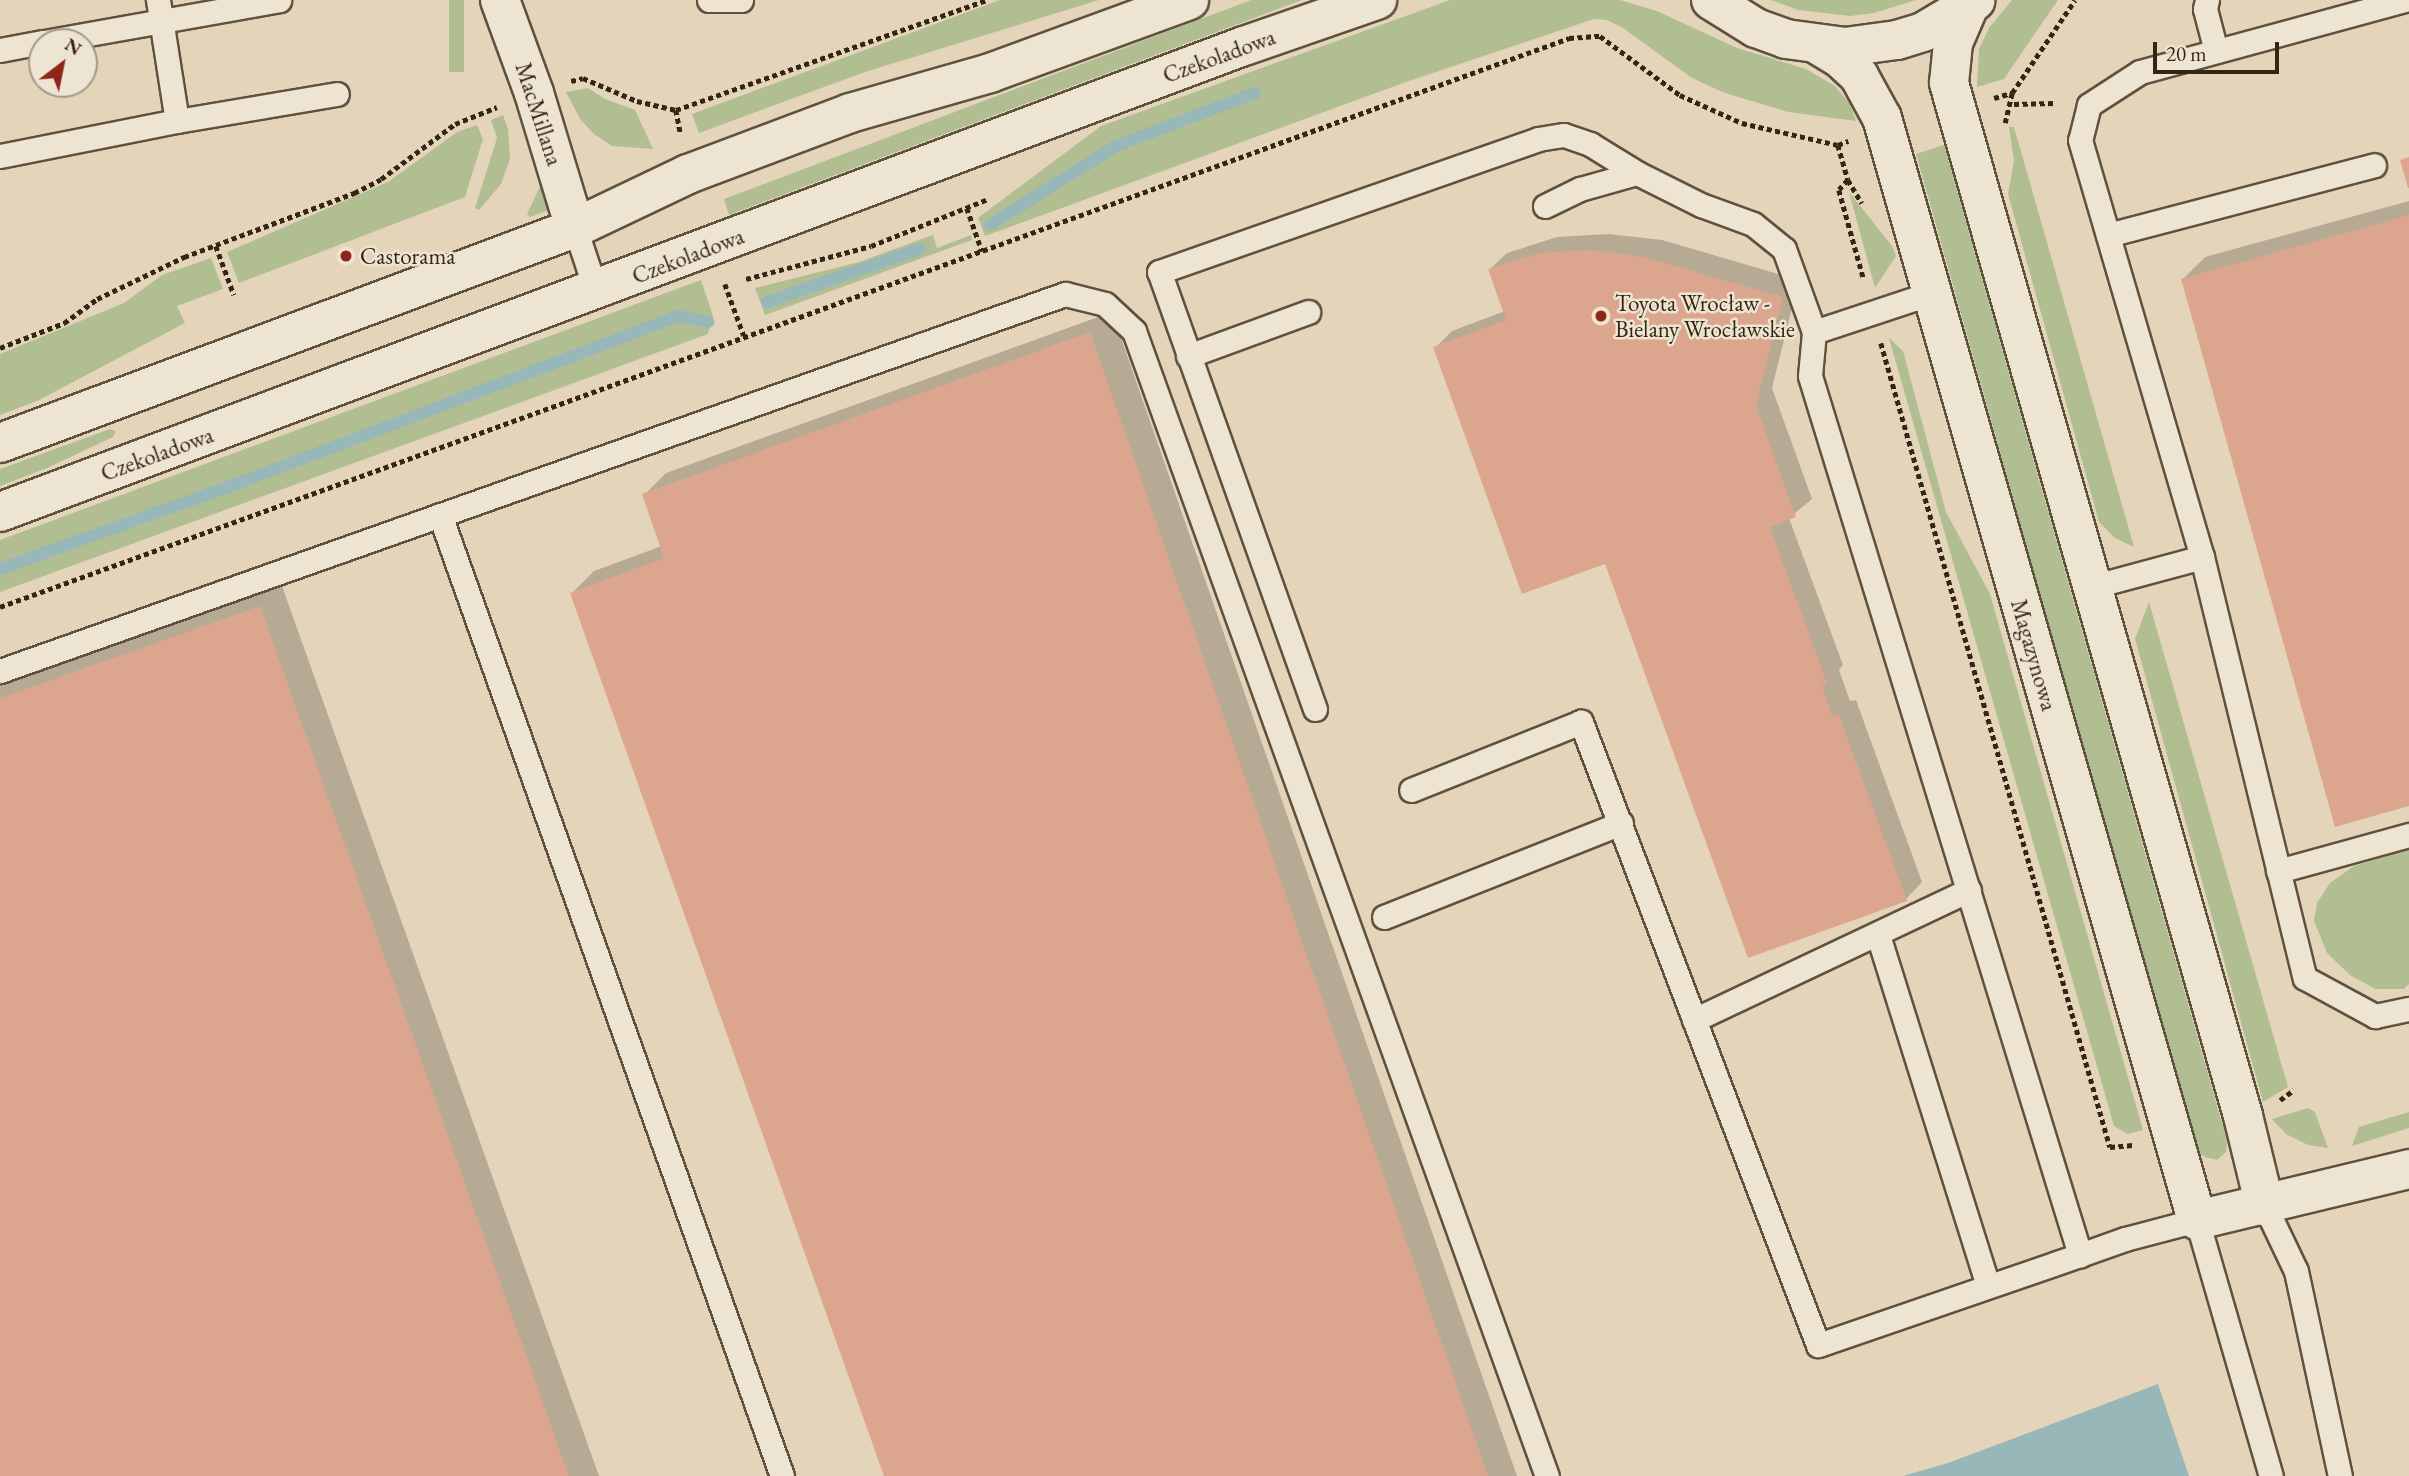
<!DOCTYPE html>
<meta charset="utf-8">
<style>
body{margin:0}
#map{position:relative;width:2409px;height:1476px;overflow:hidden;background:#e4d5ba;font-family:"EB Garamond",serif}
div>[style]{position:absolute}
.green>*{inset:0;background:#b1be92;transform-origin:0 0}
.water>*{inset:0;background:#98b7b8}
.shadow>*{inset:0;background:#0003}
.stream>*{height:12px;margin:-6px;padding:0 6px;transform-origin:6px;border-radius:6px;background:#98b7b8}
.building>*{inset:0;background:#dba68d}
.path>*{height:4.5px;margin-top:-2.25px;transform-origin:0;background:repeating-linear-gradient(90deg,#342514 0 5px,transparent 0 8.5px)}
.roads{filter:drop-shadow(2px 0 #60513e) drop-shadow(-2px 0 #60513e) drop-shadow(0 2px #60513e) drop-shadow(0 -2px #60513e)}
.service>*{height:23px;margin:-11.5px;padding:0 11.5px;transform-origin:11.5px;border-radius:11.5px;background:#ede4d2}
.minor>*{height:38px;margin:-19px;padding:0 19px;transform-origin:19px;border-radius:19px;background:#ede4d2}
.dots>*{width:19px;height:19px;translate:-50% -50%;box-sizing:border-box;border:4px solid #ede4d2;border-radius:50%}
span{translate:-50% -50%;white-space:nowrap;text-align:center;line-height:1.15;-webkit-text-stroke:5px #ede4d2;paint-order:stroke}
.street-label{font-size:23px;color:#342514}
.poi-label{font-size:23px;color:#342514}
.left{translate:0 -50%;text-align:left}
.north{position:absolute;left:28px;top:28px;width:70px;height:70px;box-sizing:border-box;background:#ede4d2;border:2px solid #a39886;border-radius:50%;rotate:32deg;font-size:19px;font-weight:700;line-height:28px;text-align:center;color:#342514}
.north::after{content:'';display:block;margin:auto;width:24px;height:32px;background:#8f2418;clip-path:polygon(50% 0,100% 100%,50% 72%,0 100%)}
.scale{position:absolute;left:2153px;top:42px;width:126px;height:32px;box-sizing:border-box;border:4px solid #342514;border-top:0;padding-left:9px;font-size:21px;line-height:24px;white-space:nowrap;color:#342514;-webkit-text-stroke:5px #ede4d2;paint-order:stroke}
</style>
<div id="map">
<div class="green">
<i style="left:449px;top:0;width:15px;height:72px"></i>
<i style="clip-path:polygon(1000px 0,1099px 0,865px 72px,699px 133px,692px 114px)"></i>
<i style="clip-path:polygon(1251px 0,1302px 0,729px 215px,724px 199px)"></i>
<i style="clip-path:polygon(1450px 0,1620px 0,1657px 11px,1737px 48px,1806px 69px,1835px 86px,1850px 104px,1856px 121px,1788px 112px,1725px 93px,1692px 78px,1623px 28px,1607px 20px,1594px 19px,1406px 82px,985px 236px,978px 218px,1101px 126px)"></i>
<i style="clip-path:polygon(1771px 0,1916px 0,1874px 13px,1850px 16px,1798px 10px)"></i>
<i style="clip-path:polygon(2012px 0,2058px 0,2004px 79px,1977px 87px,1979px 49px,1989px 28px)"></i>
<i style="clip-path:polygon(588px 88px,605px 99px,635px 110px,653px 149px,612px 146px,594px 134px,580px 119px,566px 92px)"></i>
<i style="clip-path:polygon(503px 115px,508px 129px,510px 159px,501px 184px,479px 210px,475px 208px,497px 138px,491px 120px)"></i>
<i style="clip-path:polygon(477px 125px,483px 139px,465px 197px,239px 283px,227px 252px,388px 182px,457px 132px)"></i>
<i style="clip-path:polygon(2009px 127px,2014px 127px,2134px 547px,2115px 538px,2099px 522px,2008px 194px,2014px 161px)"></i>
<i style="clip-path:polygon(1944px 145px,2227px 1141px,2226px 1152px,2217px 1160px,2205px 1157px,2197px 1151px,1916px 154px)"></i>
<i style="clip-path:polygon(543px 180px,558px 207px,530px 217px,527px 214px)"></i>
<i style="clip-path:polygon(1849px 192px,1892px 246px,1896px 256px,1875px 288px)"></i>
<i style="clip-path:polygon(933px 235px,937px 248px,971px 235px,972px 240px,765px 315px,755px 288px,859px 262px)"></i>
<i style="clip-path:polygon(211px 258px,223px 289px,177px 306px,185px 323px,37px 401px,0 415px,0 354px,124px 303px,162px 275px)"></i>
<i style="clip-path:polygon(701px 280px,713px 316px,708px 334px,0 592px,0 540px)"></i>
<i style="clip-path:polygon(1889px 338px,1903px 351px,1946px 512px,1990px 594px,2143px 1130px,2128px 1134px,2114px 1126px)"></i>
<i style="clip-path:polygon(110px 429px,116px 431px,113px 437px,47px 468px,0 486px,0 469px)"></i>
<i style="clip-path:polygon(2149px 602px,2288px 1087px,2263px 1102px,2135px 639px)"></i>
<i style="clip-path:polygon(2409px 850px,2409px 984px,2404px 989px,2375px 989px,2350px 975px,2327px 953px,2314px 921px,2317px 903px,2330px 883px,2354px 866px)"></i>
<i style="clip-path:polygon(2308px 1108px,2315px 1112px,2328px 1148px,2308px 1145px,2286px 1134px,2272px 1119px)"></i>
<i style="clip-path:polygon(2409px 1112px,2409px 1128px,2352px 1146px,2359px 1127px)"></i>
</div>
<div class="water">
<i style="clip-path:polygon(2158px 1384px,2189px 1476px,1903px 1476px,1948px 1463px)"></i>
</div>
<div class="shadow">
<i style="clip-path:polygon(2409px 201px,2409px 804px,2183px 279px,2205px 257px)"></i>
<i style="clip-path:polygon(1609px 234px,1662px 240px,1799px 280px,1772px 388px,1812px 499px,1789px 518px,1843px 665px,1839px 670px,1850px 701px,1856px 700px,1922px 882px,1906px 899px,1606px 562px,1435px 348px,1452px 331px,1505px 311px,1490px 269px,1507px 253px,1557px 237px)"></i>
<i style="clip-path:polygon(1112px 312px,1517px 1476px,886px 1476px,572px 593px,594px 571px,662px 546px,644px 495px,666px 473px)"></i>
<i style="clip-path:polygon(282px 586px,599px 1476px,0 1476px,0 685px)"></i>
</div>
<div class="stream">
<i style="left:990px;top:225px;width:149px;rotate:-32.1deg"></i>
<i style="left:1116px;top:146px;width:149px;rotate:-20.9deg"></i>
<i style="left:767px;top:302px;width:162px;rotate:-19.1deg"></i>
<i style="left:0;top:569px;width:259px;rotate:-19.8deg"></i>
<i style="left:244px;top:481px;width:464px;rotate:-20.8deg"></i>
<i style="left:678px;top:316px;width:31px;rotate:11deg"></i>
</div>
<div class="building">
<i style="clip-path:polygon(2409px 157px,2409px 188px,2408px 188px,2400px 160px)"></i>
<i style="clip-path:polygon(2409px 215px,2409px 806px,2335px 827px,2181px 279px)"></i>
<i style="clip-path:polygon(1592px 250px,1644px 257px,1783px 297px,1756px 406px,1796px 517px,1770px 527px,1827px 683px,1822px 685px,1833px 717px,1839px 715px,1907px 901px,1748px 958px,1605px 564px,1522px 594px,1433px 347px,1506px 320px,1488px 269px,1539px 253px)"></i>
<i style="clip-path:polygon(1090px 332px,1488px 1476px,884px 1476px,570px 593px,664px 558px,642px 494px)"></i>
<i style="clip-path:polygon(260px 606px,569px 1476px,0 1476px,0 698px)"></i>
</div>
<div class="path">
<i style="left:571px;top:81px;width:12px;rotate:-14deg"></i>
<i style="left:583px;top:78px;width:59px;rotate:23.1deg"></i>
<i style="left:637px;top:101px;width:40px;rotate:13deg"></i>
<i style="left:676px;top:110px;width:329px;rotate:-19.5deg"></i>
<i style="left:1994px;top:98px;width:19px;rotate:-16deg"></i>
<i style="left:2014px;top:104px;width:41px;rotate:-1.4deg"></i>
<i style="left:676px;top:110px;width:25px;rotate:79deg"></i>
<i style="left:2005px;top:123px;width:31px;rotate:-77deg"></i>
<i style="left:2012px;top:93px;width:112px;rotate:-55.9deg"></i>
<i style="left:1838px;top:145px;width:36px;rotate:74deg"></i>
<i style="left:1848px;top:180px;width:27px;rotate:59deg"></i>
<i style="left:1848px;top:180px;width:13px;rotate:132deg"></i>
<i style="left:1839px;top:190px;width:93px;rotate:74.5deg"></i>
<i style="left:967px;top:208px;width:46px;rotate:70.8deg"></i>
<i style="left:216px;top:246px;width:52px;rotate:69.8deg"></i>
<i style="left:746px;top:279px;width:129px;rotate:-14.8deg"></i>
<i style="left:871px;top:246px;width:126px;rotate:-21.9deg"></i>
<i style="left:725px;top:284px;width:55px;rotate:69.9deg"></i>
<i style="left:1881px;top:343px;width:836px;rotate:74.1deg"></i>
<i style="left:2110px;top:1147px;width:23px;rotate:-5deg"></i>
<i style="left:0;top:348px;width:69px;rotate:-21.3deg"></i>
<i style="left:64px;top:323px;width:41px;rotate:-36deg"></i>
<i style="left:97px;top:299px;width:97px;rotate:-25.8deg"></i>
<i style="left:184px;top:257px;width:182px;rotate:-20.6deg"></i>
<i style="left:354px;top:193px;width:30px;rotate:-27deg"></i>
<i style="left:381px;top:179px;width:92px;rotate:-36.6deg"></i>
<i style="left:455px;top:124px;width:45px;rotate:-22deg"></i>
<i style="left:0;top:607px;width:1669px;rotate:-19.93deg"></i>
<i style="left:1569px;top:38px;width:31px;rotate:-4deg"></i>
<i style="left:1600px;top:36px;width:99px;rotate:36.4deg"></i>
<i style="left:1680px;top:95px;width:68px;rotate:24.3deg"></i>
<i style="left:1742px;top:123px;width:98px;rotate:12.9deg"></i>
<i style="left:1838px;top:145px;width:11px;rotate:-22deg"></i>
<i style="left:2280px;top:1100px;width:17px;rotate:-36deg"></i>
</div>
<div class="roads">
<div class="service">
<i style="left:158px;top:0;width:122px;rotate:81.1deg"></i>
<i style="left:709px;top:0;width:32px"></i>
<i style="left:2207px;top:0;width:9px;rotate:103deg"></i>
<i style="left:2205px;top:9px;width:43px;rotate:75.3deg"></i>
<i style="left:2405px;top:0;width:275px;rotate:164.8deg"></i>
<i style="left:2140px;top:72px;width:61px;rotate:147.1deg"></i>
<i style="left:2089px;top:105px;width:36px;rotate:104deg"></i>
<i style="left:2080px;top:140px;width:434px;rotate:73.7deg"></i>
<i style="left:2202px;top:557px;width:433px;rotate:76.3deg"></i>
<i style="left:2305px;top:978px;width:80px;rotate:28.5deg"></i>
<i style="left:2375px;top:1016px;width:35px;rotate:-12deg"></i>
<i style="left:44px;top:42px;width:239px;rotate:-10.1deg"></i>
<i style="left:0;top:50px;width:43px;rotate:-10.8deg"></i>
<i style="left:0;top:156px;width:180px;rotate:-11.2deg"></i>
<i style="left:177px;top:121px;width:162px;rotate:-9.6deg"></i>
<i style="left:1545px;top:206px;width:39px;rotate:-26deg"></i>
<i style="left:1580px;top:189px;width:59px;rotate:-15.7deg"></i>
<i style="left:575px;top:228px;width:66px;rotate:71.6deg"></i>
<i style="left:2108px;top:235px;width:275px;rotate:-14.7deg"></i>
<i style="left:1814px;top:332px;width:124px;rotate:-18.3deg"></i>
<i style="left:1188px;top:356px;width:128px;rotate:-20.1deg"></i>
<i style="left:440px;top:515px;width:1020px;rotate:70.41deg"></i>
<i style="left:2091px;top:587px;width:115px;rotate:-15.1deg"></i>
<i style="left:0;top:671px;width:1130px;rotate:-19.49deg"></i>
<i style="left:1065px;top:294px;width:41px;rotate:14deg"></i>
<i style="left:1105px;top:304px;width:40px;rotate:43deg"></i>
<i style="left:1134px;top:331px;width:1217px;rotate:70.17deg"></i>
<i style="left:1315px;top:709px;width:464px;rotate:-109.6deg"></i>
<i style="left:1159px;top:272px;width:402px;rotate:-19.3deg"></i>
<i style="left:1538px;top:139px;width:26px;rotate:-9deg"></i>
<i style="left:1564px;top:135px;width:28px;rotate:19deg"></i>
<i style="left:1590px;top:144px;width:55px;rotate:31.7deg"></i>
<i style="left:1637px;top:173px;width:72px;rotate:26.6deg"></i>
<i style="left:1701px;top:205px;width:55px;rotate:20.1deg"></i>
<i style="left:1753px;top:224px;width:40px;rotate:39deg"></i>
<i style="left:1784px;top:249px;width:88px;rotate:70.1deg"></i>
<i style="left:1814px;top:332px;width:44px;rotate:95.2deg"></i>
<i style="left:1810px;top:376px;width:920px;rotate:72.92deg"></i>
<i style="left:2080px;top:1255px;width:277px;rotate:161deg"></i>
<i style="left:1818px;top:1345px;width:667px;rotate:-110.83deg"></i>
<i style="left:1581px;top:722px;width:183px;rotate:158.2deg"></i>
<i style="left:2278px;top:871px;width:136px;rotate:-15.4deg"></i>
<i style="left:1384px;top:917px;width:255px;rotate:-21.6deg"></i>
<i style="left:1878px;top:935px;width:368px;rotate:72.6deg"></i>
<i style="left:1694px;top:1020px;width:304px;rotate:-25.3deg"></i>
<i style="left:2265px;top:1206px;width:72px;rotate:64.5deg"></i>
<i style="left:2296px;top:1271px;width:210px;rotate:77.9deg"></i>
<i style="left:2080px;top:1255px;width:48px;rotate:-19.6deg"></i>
<i style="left:2125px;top:1239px;width:74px;rotate:-14.8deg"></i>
<i style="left:2197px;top:1220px;width:266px;rotate:73.9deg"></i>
</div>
<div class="minor">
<i style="left:500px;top:0;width:99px;rotate:69.9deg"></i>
<i style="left:534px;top:93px;width:141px;rotate:73.1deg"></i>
<i style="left:1711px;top:0;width:53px;rotate:31.9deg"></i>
<i style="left:1756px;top:28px;width:32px;rotate:20deg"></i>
<i style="left:1786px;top:39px;width:60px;rotate:7.7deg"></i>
<i style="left:1845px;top:47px;width:52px;rotate:-7.7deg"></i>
<i style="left:1897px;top:40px;width:27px;rotate:-17deg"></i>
<i style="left:1923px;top:32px;width:61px;rotate:-30.8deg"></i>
<i style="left:1969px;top:6px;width:40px;rotate:113.4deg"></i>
<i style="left:1953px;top:43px;width:40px;rotate:95.7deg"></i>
<i style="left:1949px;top:83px;width:1074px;rotate:74.11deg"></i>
<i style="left:2243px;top:1116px;width:93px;rotate:76.3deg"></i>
<i style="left:1818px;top:45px;width:27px;rotate:31deg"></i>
<i style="left:1841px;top:59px;width:25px;rotate:43deg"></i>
<i style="left:1859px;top:76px;width:48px;rotate:61.3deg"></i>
<i style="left:1882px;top:118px;width:1146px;rotate:74.05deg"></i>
<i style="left:2197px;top:1220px;width:218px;rotate:-13.5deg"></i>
<i style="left:0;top:443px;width:614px;rotate:-20.5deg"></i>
<i style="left:575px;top:228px;width:125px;rotate:-25.5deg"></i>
<i style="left:688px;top:174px;width:173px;rotate:-20.6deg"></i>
<i style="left:850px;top:113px;width:146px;rotate:-15.9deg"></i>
<i style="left:990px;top:73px;width:212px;rotate:-20.1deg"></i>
<i style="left:0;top:512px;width:1328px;rotate:-20.54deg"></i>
<i style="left:1244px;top:46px;width:141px;rotate:-19.1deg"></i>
</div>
</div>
<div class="dots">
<i style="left:346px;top:256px;background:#8f2418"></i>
<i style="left:1601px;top:316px;background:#8f2418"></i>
</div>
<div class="street-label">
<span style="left:1219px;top:56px;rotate:-20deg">Czekoladowa</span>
<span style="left:539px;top:114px;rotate:72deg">MacMillana</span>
<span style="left:688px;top:256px;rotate:-21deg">Czekoladowa</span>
<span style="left:157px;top:454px;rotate:-20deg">Czekoladowa</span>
<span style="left:2034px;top:655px;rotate:74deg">Magazynowa</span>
</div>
<div class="poi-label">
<span class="left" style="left:360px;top:256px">Castorama</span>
<span class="left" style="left:1615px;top:316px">Toyota Wrocław -<br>Bielany Wrocławskie</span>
</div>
<div class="north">N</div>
<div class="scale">20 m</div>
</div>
